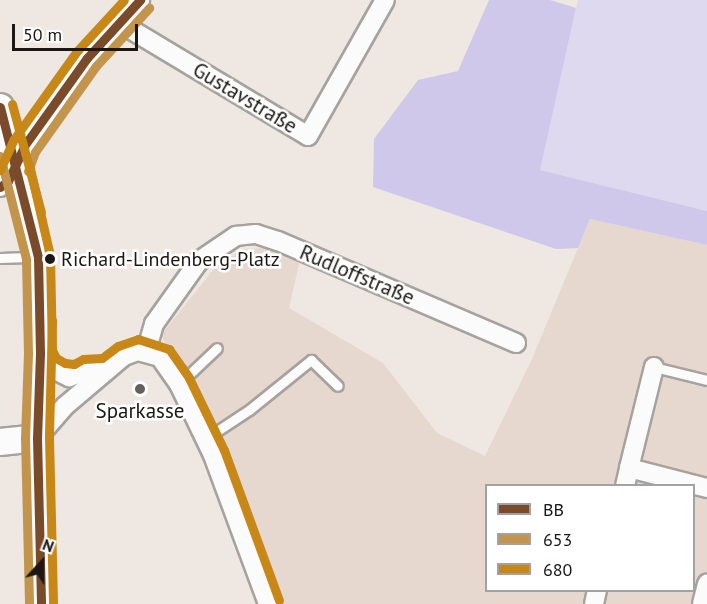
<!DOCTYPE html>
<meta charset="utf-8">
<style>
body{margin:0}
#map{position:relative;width:707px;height:604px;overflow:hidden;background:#eee7e2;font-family:"PT Sans",sans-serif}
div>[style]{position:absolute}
.built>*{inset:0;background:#e6d8cf}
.green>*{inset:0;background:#dfd9f0}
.forest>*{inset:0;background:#d0c8eb}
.roads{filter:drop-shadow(2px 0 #a6a29e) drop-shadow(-2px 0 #a6a29e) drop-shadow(0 2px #a6a29e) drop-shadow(0 -2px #a6a29e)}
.service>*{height:9px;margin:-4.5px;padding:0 4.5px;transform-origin:4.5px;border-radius:4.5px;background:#fcfbfb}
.minor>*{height:18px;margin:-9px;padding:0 9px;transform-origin:9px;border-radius:9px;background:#fcfbfb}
.secondary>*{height:26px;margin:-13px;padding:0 13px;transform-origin:13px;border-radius:13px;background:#fcfbfb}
.bus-1>*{height:9px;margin:-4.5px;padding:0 4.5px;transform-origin:4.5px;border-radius:4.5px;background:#7a4b2a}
.bus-2>*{height:9px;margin:-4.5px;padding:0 4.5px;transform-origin:4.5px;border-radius:4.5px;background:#c3944c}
.bus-3>*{height:9px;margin:-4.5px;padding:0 4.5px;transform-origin:4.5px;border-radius:4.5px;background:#c88817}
.dots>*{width:16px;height:16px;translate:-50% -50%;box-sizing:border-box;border:3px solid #fff;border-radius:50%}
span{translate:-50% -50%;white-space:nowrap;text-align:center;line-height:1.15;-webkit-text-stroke:5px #fff;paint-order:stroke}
.bus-label{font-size:20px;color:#1b1714}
.left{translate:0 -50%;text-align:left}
.street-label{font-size:21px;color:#1b1714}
.poi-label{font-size:21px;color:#1b1714}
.legend{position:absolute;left:485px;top:484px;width:210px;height:108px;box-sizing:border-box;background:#fff;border:2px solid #a4a2a1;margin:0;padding:8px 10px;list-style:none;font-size:18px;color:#1b1714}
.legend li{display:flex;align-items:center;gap:12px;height:30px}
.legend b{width:30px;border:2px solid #a4a2a1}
.north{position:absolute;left:12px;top:532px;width:60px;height:60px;-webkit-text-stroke:4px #fff;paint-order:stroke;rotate:21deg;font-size:16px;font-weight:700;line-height:24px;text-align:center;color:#1b1714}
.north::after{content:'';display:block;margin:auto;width:21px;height:27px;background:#1b1714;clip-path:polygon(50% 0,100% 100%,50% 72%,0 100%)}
.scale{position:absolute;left:12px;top:24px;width:126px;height:27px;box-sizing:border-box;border:3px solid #1b1714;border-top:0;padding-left:8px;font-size:18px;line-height:21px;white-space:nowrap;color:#1b1714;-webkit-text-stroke:4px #fff;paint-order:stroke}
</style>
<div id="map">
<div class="built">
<i style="clip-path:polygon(evenodd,590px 219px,707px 245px,707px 604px,281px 604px,260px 541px,217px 441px,198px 390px,176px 362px,161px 335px,217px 265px,244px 249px,270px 248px,300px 259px,289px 308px,383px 363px,437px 433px,485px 456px,532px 359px,590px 219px,486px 486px,694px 486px,694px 590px,486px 590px,486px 486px)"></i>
</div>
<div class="green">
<i style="clip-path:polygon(578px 0,707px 0,707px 211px,539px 170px)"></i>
</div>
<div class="forest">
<i style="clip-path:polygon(489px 0,550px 0,576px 8px,540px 170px,707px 211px,707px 245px,590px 219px,578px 248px,556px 249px,373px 187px,374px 139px,418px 80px,458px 71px)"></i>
</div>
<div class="roads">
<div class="service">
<i style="left:0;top:258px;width:36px;rotate:-2deg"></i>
<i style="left:654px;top:367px;width:55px;rotate:13.8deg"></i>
<i style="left:179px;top:384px;width:52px;rotate:-43.5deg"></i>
<i style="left:205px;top:439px;width:53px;rotate:-33.4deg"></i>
<i style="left:249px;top:410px;width:80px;rotate:-38.9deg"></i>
<i style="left:311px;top:360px;width:37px;rotate:44deg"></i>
</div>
<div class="minor">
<i style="left:120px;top:23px;width:219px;rotate:31deg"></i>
<i style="left:308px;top:136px;width:156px;rotate:-60.5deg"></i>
<i style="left:0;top:187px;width:10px;rotate:-37deg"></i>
<i style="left:8px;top:181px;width:38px;rotate:-65deg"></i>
<i style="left:24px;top:146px;width:108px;rotate:-54.4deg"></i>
<i style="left:87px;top:58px;width:79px;rotate:-47.6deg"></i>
<i style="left:146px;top:352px;width:29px;rotate:-74deg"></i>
<i style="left:154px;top:324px;width:77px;rotate:-54.5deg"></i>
<i style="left:199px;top:261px;width:45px;rotate:-34deg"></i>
<i style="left:236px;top:236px;width:20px;rotate:-6deg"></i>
<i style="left:256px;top:234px;width:23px;rotate:18deg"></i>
<i style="left:278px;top:241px;width:259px;rotate:23.2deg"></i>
<i style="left:40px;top:353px;width:15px;rotate:62deg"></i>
<i style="left:47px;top:366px;width:25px;rotate:27deg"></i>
<i style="left:69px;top:377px;width:26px;rotate:-18deg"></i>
<i style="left:94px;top:369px;width:13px;rotate:4deg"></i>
<i style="left:37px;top:438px;width:43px;rotate:-48.8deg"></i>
<i style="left:65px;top:406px;width:77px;rotate:-40.3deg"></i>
<i style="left:124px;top:356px;width:15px;rotate:-20deg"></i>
<i style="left:138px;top:351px;width:23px;rotate:15deg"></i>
<i style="left:160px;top:357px;width:33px;rotate:55deg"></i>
<i style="left:179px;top:384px;width:79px;rotate:64.4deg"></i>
<i style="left:213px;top:455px;width:159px;rotate:69.7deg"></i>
<i style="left:629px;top:468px;width:104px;rotate:-76.1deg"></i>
<i style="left:625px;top:486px;width:18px;rotate:-77deg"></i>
<i style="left:629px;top:468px;width:81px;rotate:14.4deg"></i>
<i style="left:594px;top:604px;width:14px;rotate:-78deg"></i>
<i style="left:702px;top:604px;width:21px;rotate:-76deg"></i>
</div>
<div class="secondary">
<i style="left:0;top:107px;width:155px;rotate:75.8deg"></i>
<i style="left:38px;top:257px;width:96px;rotate:88.8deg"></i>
<i style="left:40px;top:353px;width:85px;rotate:92deg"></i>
<i style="left:37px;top:438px;width:166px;rotate:88.6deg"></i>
<i style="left:0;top:442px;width:37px;rotate:-6deg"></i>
</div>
</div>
<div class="bus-1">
<i style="left:0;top:107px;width:155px;rotate:75.8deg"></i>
<i style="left:38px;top:257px;width:96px;rotate:88.8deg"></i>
<i style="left:40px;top:353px;width:85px;rotate:92deg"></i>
<i style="left:37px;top:438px;width:166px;rotate:88.6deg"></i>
<i style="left:0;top:187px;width:10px;rotate:-37deg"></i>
<i style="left:8px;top:181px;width:38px;rotate:-65deg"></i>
<i style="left:24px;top:146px;width:108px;rotate:-54.4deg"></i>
<i style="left:87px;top:58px;width:79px;rotate:-47.6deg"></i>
</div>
<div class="bus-2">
<i style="left:0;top:156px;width:106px;rotate:75.8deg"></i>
<i style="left:26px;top:259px;width:94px;rotate:88.8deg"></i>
<i style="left:28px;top:353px;width:85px;rotate:92deg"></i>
<i style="left:25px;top:438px;width:166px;rotate:88.6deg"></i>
<i style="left:28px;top:171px;width:20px;rotate:-70deg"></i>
<i style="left:35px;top:152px;width:105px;rotate:-54.7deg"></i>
<i style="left:96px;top:66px;width:79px;rotate:-47.6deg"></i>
</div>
<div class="bus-3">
<i style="left:12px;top:104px;width:112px;rotate:75deg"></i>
<i style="left:29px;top:164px;width:94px;rotate:77.1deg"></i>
<i style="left:50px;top:256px;width:94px;rotate:88.8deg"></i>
<i style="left:52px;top:350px;width:9px;rotate:63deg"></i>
<i style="left:56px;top:358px;width:10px;rotate:29deg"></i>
<i style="left:65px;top:363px;width:9px;rotate:6deg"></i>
<i style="left:74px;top:364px;width:10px;rotate:-29deg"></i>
<i style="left:83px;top:359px;width:19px;rotate:-3deg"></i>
<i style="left:102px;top:358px;width:20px;rotate:-37deg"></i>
<i style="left:118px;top:346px;width:21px;rotate:-19deg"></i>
<i style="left:138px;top:339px;width:33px;rotate:18deg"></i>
<i style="left:169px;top:349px;width:35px;rotate:55deg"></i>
<i style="left:189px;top:378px;width:80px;rotate:64.1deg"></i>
<i style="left:224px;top:450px;width:160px;rotate:69.9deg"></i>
<i style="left:0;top:170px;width:34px;rotate:-66deg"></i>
<i style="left:14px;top:139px;width:108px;rotate:-54.4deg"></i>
<i style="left:77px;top:51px;width:69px;rotate:-47.3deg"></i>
<i style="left:52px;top:320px;width:118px;rotate:91.5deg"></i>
<i style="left:49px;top:438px;width:166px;rotate:88.6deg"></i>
</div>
<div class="dots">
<i style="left:50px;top:259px;background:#1b1714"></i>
<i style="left:140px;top:389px;background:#65605c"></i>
</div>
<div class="bus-label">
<span class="left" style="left:61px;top:259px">Richard-Lindenberg-Platz</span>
</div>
<div class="street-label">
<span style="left:245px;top:98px;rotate:31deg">Gustavstraße</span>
<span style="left:357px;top:275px;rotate:23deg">Rudloffstraße</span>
</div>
<div class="poi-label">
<span style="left:140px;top:411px">Sparkasse</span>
</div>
<ul class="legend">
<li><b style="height:8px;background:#7a4b2a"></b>BB</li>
<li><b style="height:8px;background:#c3944c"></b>653</li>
<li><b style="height:8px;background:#c88817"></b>680</li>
</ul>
<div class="north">N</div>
<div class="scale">50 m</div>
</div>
